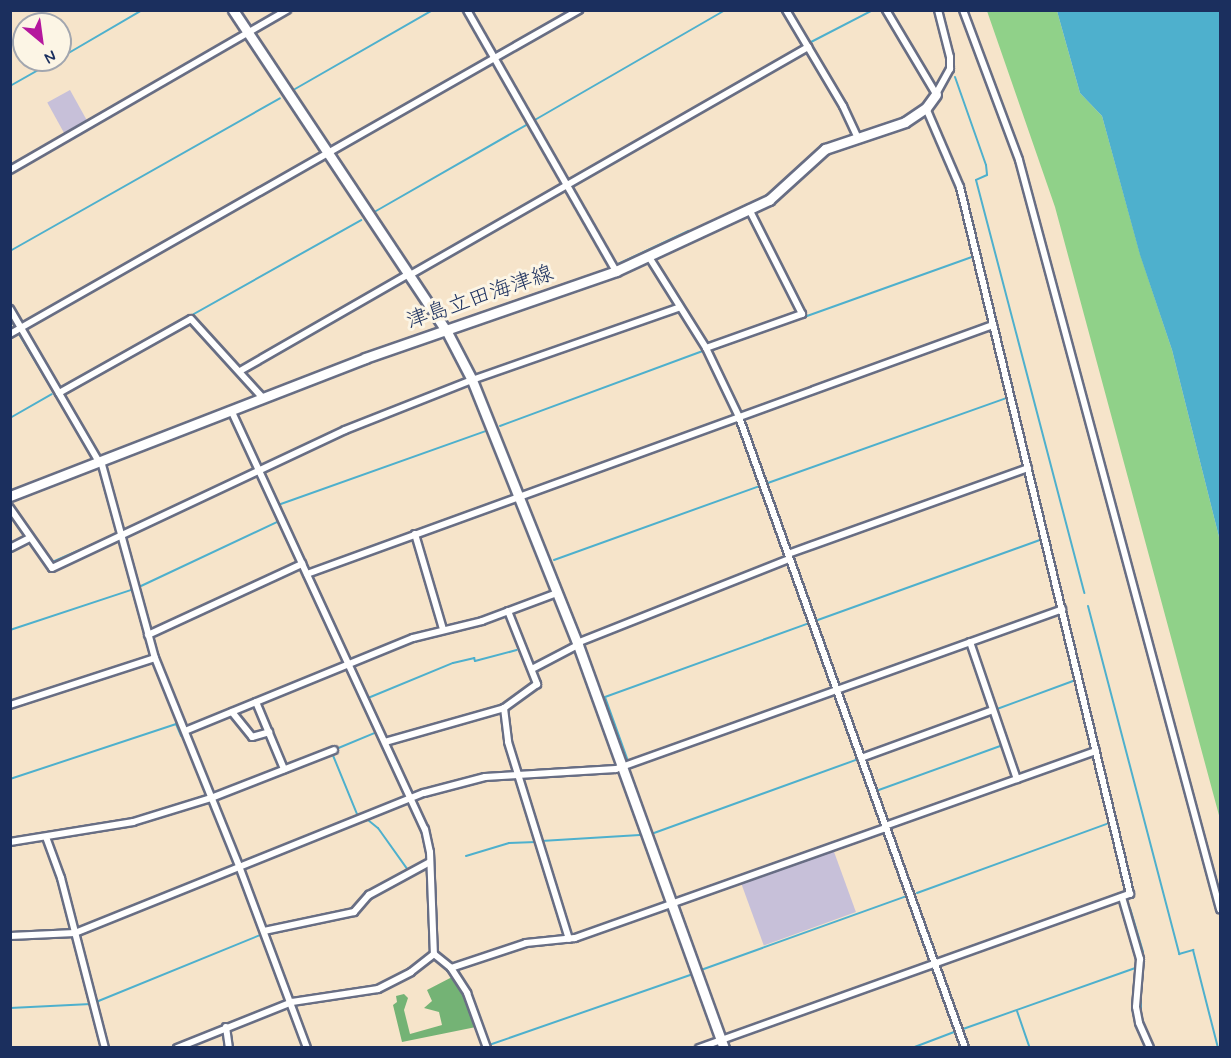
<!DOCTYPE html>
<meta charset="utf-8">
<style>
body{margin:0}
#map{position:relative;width:1231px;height:1058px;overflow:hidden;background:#f6e4ca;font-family:Mynerve,"Klee One",sans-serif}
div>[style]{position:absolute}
.industrial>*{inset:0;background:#c7c0d9;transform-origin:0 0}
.green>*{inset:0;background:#90d189}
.forest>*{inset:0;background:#74b375}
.water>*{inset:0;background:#4eb0cd}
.stream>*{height:2px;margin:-1px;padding:0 1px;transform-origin:1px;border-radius:1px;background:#4eb0cd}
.roads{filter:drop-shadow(2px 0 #686e84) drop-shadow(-2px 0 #686e84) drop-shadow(0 2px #686e84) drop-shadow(0 -2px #686e84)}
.street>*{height:6px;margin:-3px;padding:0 3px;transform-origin:3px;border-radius:3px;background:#fff}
.secondary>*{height:9px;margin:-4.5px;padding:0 4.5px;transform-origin:4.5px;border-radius:4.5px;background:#fff}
span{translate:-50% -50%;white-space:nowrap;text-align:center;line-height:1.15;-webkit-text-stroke:6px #fcf5e5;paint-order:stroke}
.street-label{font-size:22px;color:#1b2f5e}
.frame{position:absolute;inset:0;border:12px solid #1b2f5e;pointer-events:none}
.north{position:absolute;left:12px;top:12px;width:60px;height:60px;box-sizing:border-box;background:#fcf5e5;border:2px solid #a2a6af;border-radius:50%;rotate:151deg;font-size:16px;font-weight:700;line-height:24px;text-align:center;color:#1b2f5e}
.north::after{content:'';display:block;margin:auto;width:21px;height:27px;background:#b5179e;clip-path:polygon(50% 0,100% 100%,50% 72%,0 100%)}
</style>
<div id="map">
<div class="industrial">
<i style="left:70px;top:90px;width:37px;height:26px;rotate:61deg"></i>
<i style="left:833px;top:849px;width:67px;height:98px;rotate:70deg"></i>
</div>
<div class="green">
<i style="clip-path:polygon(987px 11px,1057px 11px,1080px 93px,1102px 116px,1140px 254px,1172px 350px,1220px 541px,1220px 819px,1055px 207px)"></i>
</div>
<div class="forest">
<i style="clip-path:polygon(454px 976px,465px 994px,476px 1027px,402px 1042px,393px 1005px,397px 1002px,396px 996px,404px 994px,408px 998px,404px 1010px,410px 1034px,442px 1025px,439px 1012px,424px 1008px,432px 1001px,427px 990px)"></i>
</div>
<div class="water">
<i style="clip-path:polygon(1057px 11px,1220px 11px,1220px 541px,1172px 350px,1140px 255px,1102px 116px,1080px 93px)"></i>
</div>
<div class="stream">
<i style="left:811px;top:42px;width:70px;rotate:-27.3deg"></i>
<i style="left:60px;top:58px;width:95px;rotate:-30.3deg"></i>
<i style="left:955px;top:77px;width:93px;rotate:70.6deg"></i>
<i style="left:986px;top:165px;width:10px;rotate:84deg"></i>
<i style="left:987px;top:175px;width:12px;rotate:156deg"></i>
<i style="left:976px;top:180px;width:427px;rotate:75.3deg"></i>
<i style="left:10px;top:86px;width:53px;rotate:-29.5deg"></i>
<i style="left:295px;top:89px;width:159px;rotate:-29.8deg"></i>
<i style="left:533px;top:121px;width:222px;rotate:-30deg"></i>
<i style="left:534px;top:122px;width:66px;rotate:59.9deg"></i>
<i style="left:942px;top:154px;width:38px;rotate:68deg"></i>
<i style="left:573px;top:188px;width:88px;rotate:60.8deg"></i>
<i style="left:616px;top:265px;width:80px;rotate:-25.3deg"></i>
<i style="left:376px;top:211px;width:175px;rotate:-29.8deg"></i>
<i style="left:10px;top:251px;width:310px;rotate:-29.5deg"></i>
<i style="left:10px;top:319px;width:11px;rotate:56deg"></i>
<i style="left:19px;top:334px;width:69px;rotate:59.3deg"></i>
<i style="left:593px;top:334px;width:87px;rotate:-19.5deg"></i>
<i style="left:712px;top:350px;width:276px;rotate:-19.7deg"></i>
<i style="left:110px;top:361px;width:288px;rotate:-29.3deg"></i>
<i style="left:10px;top:418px;width:48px;rotate:-29.7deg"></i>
<i style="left:500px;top:426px;width:219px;rotate:-20.3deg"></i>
<i style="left:312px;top:442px;width:165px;rotate:-22.5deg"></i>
<i style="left:765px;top:484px;width:256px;rotate:-19.6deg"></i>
<i style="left:278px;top:505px;width:221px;rotate:-19.6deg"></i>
<i style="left:126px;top:529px;width:141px;rotate:-25.1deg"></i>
<i style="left:554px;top:560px;width:219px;rotate:-19.8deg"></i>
<i style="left:50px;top:563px;width:72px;rotate:-23.7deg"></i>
<i style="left:141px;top:586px;width:153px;rotate:-25.2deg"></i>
<i style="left:1088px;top:606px;width:360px;rotate:75.3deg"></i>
<i style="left:1179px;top:954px;width:15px;rotate:-16deg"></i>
<i style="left:1193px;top:950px;width:101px;rotate:75.7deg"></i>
<i style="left:815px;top:621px;width:239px;rotate:-19.8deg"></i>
<i style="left:10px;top:630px;width:127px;rotate:-18.3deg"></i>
<i style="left:846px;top:727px;width:67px;rotate:69.9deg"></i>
<i style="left:190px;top:732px;width:35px;rotate:-22deg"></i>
<i style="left:387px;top:739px;width:45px;rotate:-114.9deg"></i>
<i style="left:368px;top:698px;width:92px;rotate:-22.4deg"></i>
<i style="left:453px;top:663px;width:22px;rotate:-13deg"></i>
<i style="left:474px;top:658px;width:3px;rotate:72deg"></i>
<i style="left:475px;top:661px;width:43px;rotate:-14.7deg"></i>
<i style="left:1008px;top:743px;width:36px;rotate:-108deg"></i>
<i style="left:997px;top:709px;width:81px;rotate:-20.2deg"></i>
<i style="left:336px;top:749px;width:44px;rotate:-22.5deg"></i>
<i style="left:332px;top:753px;width:66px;rotate:67.7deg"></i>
<i style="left:628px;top:761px;width:68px;rotate:-109.8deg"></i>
<i style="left:605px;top:697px;width:217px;rotate:-19.9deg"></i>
<i style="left:10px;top:779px;width:175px;rotate:-18.3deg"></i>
<i style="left:176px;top:724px;width:13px;rotate:67deg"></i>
<i style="left:876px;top:791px;width:135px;rotate:-19.9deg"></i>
<i style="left:361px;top:822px;width:7px;rotate:-16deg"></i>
<i style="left:368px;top:820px;width:13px;rotate:39deg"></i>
<i style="left:378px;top:828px;width:52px;rotate:54.5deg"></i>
<i style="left:654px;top:833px;width:217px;rotate:-19.9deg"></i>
<i style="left:541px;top:841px;width:99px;rotate:-3.5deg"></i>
<i style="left:466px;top:856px;width:45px;rotate:-16.8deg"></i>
<i style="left:509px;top:843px;width:27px;rotate:-2deg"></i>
<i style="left:664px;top:866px;width:29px;rotate:70deg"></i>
<i style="left:405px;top:879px;width:16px;rotate:-30deg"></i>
<i style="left:917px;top:893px;width:202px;rotate:-20deg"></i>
<i style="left:1130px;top:908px;width:46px;rotate:73.5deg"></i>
<i style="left:1143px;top:952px;width:36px;rotate:92deg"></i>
<i style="left:680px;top:909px;width:132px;rotate:70.5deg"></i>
<i style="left:282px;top:930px;width:76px;rotate:-11.5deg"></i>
<i style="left:356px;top:915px;width:23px;rotate:-50deg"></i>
<i style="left:701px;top:970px;width:219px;rotate:-19.8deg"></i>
<i style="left:1141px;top:994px;width:25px;rotate:90deg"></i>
<i style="left:1141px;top:1019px;width:32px;rotate:66deg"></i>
<i style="left:96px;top:1002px;width:177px;rotate:-22.2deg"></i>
<i style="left:10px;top:1008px;width:81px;rotate:-2.8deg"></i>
<i style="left:1017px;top:1011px;width:39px;rotate:71deg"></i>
<i style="left:963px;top:1029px;width:182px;rotate:-19.5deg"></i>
<i style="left:727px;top:1042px;width:6px;rotate:72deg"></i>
<i style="left:489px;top:1045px;width:213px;rotate:-19.2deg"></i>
<i style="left:483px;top:1048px;width:1px;rotate:-90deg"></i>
<i style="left:912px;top:1048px;width:45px;rotate:-20.9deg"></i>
</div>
<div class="roads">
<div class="street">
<i style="left:467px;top:10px;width:301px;rotate:60.3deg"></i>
<i style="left:786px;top:10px;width:112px;rotate:59.3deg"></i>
<i style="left:843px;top:106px;width:35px;rotate:65deg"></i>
<i style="left:886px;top:10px;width:98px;rotate:59.2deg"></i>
<i style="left:936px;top:94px;width:29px;rotate:-61deg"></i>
<i style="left:950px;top:69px;width:12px;rotate:-90deg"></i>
<i style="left:950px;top:57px;width:49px;rotate:-104.3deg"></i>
<i style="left:963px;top:10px;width:160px;rotate:69.5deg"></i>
<i style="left:1019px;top:160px;width:776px;rotate:74.98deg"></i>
<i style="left:10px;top:170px;width:320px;rotate:-30deg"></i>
<i style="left:649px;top:257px;width:107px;rotate:57.9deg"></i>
<i style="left:706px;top:348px;width:76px;rotate:64.4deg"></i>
<i style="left:739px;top:417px;width:670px;rotate:70.29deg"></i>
<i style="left:410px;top:275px;width:459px;rotate:-29.8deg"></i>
<i style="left:10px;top:309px;width:177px;rotate:59.8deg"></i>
<i style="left:10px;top:334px;width:655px;rotate:-29.66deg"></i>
<i style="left:706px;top:348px;width:102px;rotate:-19.5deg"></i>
<i style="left:802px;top:314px;width:118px;rotate:-116.8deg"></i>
<i style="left:240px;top:371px;width:195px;rotate:-29.9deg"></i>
<i style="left:59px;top:393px;width:151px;rotate:-29.3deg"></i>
<i style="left:191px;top:319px;width:107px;rotate:47.7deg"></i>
<i style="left:231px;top:410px;width:462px;rotate:65.2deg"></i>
<i style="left:425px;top:829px;width:24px;rotate:78deg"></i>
<i style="left:430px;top:852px;width:102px;rotate:87.8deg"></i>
<i style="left:434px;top:954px;width:22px;rotate:39deg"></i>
<i style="left:451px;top:968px;width:30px;rotate:57deg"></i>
<i style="left:467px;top:993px;width:59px;rotate:70deg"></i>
<i style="left:101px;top:461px;width:204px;rotate:74.7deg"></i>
<i style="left:155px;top:658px;width:224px;rotate:68deg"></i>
<i style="left:239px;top:866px;width:194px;rotate:69.5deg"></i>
<i style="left:10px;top:508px;width:73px;rotate:55deg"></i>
<i style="left:52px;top:568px;width:324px;rotate:-25.2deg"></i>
<i style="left:345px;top:430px;width:136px;rotate:-21.5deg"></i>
<i style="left:472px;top:380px;width:220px;rotate:-19.3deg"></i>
<i style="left:415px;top:534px;width:99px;rotate:73.6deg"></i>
<i style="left:10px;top:548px;width:22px;rotate:-27deg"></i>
<i style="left:788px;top:554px;width:255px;rotate:-19.7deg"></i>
<i style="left:307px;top:574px;width:730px;rotate:-19.95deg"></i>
<i style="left:508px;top:611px;width:79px;rotate:68.3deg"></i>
<i style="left:537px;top:684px;width:41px;rotate:144deg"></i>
<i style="left:504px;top:708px;width:34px;rotate:83deg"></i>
<i style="left:508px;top:742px;width:206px;rotate:72.8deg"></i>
<i style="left:148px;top:635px;width:170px;rotate:-24.8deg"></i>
<i style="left:970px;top:642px;width:145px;rotate:71.1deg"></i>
<i style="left:577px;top:643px;width:228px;rotate:-21.6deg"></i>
<i style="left:532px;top:669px;width:52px;rotate:-27.6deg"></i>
<i style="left:256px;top:702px;width:73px;rotate:67.3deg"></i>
<i style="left:10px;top:705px;width:152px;rotate:-18deg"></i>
<i style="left:232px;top:712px;width:32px;rotate:51deg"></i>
<i style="left:252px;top:737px;width:18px;rotate:-16deg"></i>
<i style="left:185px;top:731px;width:246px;rotate:-22.2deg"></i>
<i style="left:413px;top:638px;width:71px;rotate:-13.8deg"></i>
<i style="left:482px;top:621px;width:80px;rotate:-20.5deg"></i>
<i style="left:385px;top:742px;width:124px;rotate:-15.9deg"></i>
<i style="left:861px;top:758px;width:140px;rotate:-20deg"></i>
<i style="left:885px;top:826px;width:224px;rotate:-19.6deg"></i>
<i style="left:46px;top:837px;width:44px;rotate:69.9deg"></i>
<i style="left:61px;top:878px;width:176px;rotate:75.5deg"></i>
<i style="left:10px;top:842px;width:125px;rotate:-9.2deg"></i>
<i style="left:133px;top:822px;width:82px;rotate:-17.1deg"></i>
<i style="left:211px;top:798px;width:132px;rotate:-21.3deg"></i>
<i style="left:1122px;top:897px;width:65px;rotate:73.8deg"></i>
<i style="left:1140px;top:959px;width:48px;rotate:94.8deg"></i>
<i style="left:1136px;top:1007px;width:16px;rotate:79deg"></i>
<i style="left:1139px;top:1023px;width:27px;rotate:66deg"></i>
<i style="left:264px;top:931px;width:92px;rotate:-11.9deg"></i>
<i style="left:354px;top:912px;width:23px;rotate:-49deg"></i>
<i style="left:369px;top:895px;width:69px;rotate:-28.4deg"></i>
<i style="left:10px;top:936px;width:65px;rotate:-2.6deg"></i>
<i style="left:75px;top:933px;width:376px;rotate:-21.9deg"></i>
<i style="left:424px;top:793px;width:63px;rotate:-14.7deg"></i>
<i style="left:485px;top:777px;width:131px;rotate:-3.5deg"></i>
<i style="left:616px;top:769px;width:474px;rotate:-19.7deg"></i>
<i style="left:451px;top:968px;width:79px;rotate:-18.4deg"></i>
<i style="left:526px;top:943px;width:49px;rotate:-5.8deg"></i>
<i style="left:575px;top:938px;width:329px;rotate:-19.5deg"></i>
<i style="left:226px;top:1027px;width:21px;rotate:82deg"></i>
<i style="left:177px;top:1048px;width:124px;rotate:-21.8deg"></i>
<i style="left:292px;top:1002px;width:87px;rotate:-8.6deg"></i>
<i style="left:378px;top:989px;width:37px;rotate:-27deg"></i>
<i style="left:411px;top:972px;width:29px;rotate:-38deg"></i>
<i style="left:699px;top:1048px;width:458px;rotate:-19.7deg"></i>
<i style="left:1130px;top:894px;width:727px;rotate:-103.52deg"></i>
<i style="left:960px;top:187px;width:86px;rotate:-113.3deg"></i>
</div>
<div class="secondary">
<i style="left:233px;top:10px;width:384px;rotate:56.4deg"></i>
<i style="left:446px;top:330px;width:56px;rotate:62.5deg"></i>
<i style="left:472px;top:380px;width:285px;rotate:68.2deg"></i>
<i style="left:578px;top:645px;width:429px;rotate:70.1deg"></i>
<i style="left:10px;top:496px;width:381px;rotate:-21.2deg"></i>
<i style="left:365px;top:358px;width:266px;rotate:-19.1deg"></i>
<i style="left:616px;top:271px;width:169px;rotate:-24.9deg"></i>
<i style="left:769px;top:200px;width:76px;rotate:-42.3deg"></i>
<i style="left:825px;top:149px;width:84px;rotate:-18.6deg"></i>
<i style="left:905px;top:122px;width:25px;rotate:-34deg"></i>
<i style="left:926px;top:108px;width:17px;rotate:-54deg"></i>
</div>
</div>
<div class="street-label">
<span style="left:480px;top:298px;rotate:-19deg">津島立田海津線</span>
</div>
<div class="frame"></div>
<div class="north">N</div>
</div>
